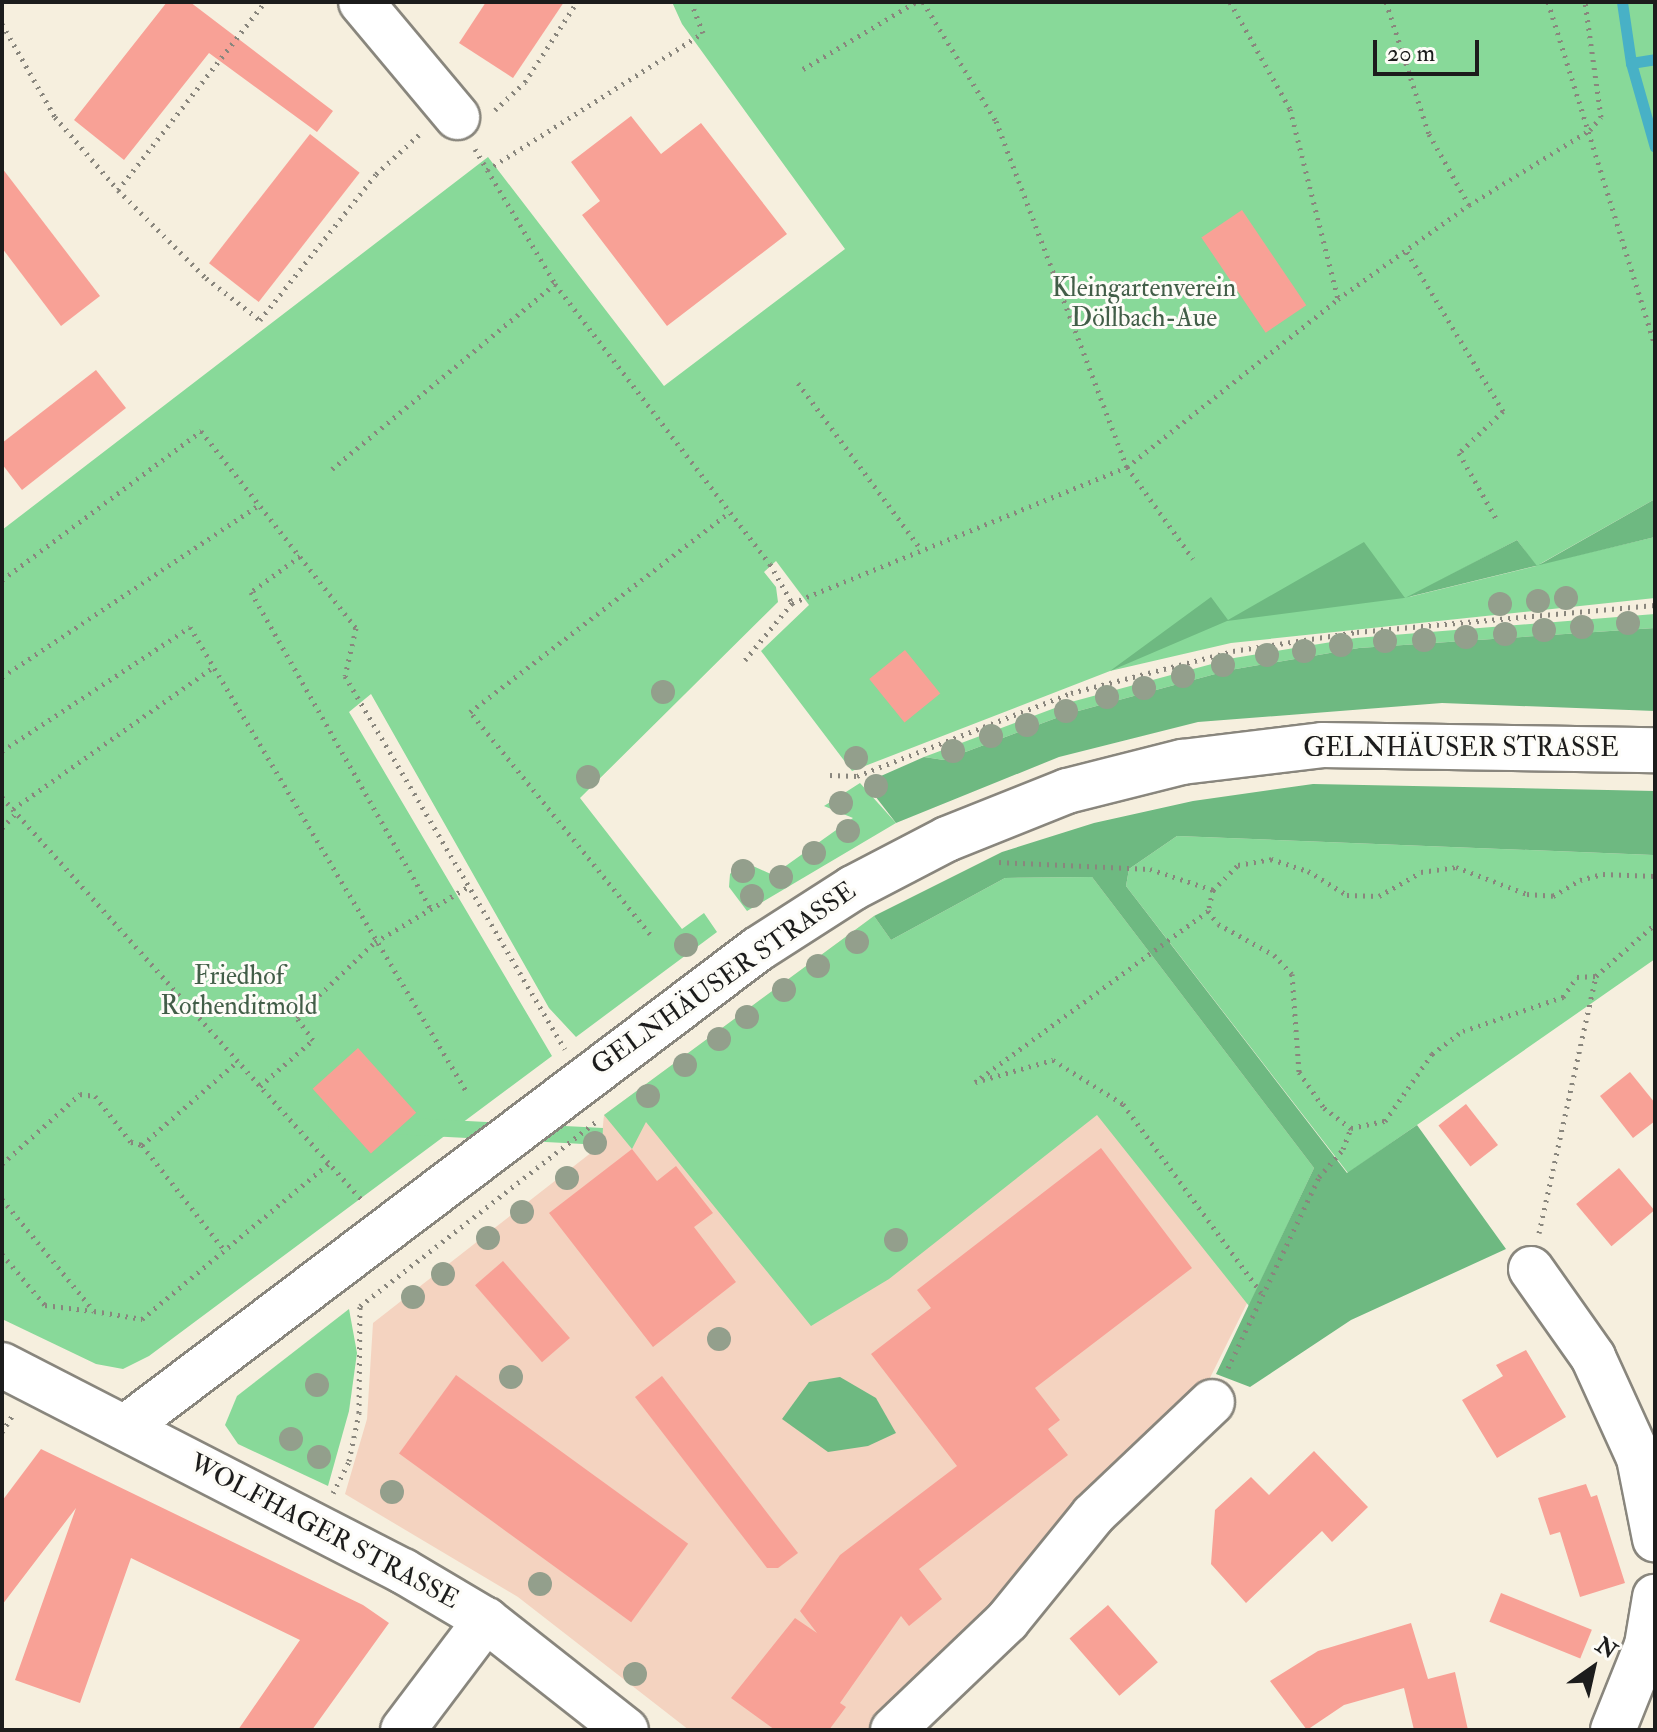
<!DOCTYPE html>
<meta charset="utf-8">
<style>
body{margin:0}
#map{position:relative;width:1657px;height:1732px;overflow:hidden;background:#f6efde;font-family:"IM FELL Double Pica",serif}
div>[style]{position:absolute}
.built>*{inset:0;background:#f4d3c0}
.green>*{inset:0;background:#88d999;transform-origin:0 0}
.forest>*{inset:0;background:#6eb981}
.stream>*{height:11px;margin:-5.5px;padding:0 5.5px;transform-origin:5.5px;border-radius:5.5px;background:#48b1c6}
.building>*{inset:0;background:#f8a196;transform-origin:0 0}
.path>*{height:5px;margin-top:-2.5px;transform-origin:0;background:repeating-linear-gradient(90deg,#89867d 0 2px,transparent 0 8px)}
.roads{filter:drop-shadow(2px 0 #89867d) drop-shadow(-2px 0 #89867d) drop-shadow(0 2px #89867d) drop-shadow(0 -2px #89867d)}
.minor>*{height:44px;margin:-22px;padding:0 22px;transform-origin:22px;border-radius:22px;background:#fff}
.major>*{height:44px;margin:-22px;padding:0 22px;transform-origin:22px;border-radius:22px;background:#fff}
.trees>*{width:24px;height:24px;margin:-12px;border-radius:50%;background:#939f8c}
span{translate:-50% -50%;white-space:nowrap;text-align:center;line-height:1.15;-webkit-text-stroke:6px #fdfcf7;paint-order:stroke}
.park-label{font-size:26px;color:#425e48}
.street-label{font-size:26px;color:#1c1c1c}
.frame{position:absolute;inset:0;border:4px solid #1c1c1c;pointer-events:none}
.north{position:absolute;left:1553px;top:1628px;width:80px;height:80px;-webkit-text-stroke:6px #fdfcf7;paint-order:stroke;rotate:34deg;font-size:22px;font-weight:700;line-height:32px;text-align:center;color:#1c1c1c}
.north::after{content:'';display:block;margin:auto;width:28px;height:36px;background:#1c1c1c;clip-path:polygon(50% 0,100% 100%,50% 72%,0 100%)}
.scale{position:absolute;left:1373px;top:40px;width:106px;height:36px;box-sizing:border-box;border:4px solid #1c1c1c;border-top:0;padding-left:10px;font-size:24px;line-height:28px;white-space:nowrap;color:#1c1c1c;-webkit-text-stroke:6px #fdfcf7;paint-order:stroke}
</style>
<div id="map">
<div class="built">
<i style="clip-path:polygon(1092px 877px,1314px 1168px,1203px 1392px,877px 1730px,689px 1730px,518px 1597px,345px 1494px,367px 1419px,373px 1323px,601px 1145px,604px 1115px,874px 916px,891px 940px)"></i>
</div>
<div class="green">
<i style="clip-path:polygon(evenodd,672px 2px,1655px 2px,1655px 499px,1540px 564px,1655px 537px,1655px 598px,1231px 643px,1110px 671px,852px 771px,761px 651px,809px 605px,776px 561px,764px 572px,776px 587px,778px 602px,580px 798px,682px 929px,704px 913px,717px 932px,576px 1037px,549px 1008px,371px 694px,349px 712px,552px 1056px,149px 1356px,123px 1369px,96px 1364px,2px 1319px,2px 530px,488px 157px,664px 386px,845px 249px,682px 24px,672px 2px,1517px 540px,1536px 566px,1409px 597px,1517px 540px)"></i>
<i style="clip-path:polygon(1655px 614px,1655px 628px,1359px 648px,1230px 670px,1067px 714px,944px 760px,924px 757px,1071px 702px,1234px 658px,1356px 638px)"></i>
<i style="clip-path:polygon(860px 783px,896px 823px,747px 911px,729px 887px,730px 874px,742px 861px,773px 875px,853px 818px,824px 806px)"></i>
<i style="clip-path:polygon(1655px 814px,1655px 959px,1348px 1173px,1126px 886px,1129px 869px,1177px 836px,1653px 855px)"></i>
<i style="clip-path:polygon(1092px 877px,1314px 1168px,1249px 1306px,1097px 1115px,889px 1279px,811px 1326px,646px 1122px,632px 1149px,604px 1115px,874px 916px,891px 940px,1005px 878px)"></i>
<i style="left:603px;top:1128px;width:17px;height:274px;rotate:93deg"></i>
<i style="clip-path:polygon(349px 1309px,357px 1353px,349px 1411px,328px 1486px,238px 1444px,225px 1425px,237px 1396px)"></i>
</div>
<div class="forest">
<i style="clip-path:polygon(1655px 499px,1655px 537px,1404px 598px,1227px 621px,1110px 671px,1211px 597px,1228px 620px,1364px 542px,1405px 598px,1517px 540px,1537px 566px)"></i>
<i style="clip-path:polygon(1655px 628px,1655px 711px,1442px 703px,1198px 722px,1059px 757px,896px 823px,865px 783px,924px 757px,944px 760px,1067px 714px,1230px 670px,1359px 648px)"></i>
<i style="clip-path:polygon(1313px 784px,1655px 791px,1653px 855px,1177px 836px,1129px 869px,1126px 886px,1347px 1173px,1417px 1125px,1506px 1249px,1351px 1320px,1250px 1387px,1216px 1374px,1314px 1168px,1092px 877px,1005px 878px,891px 940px,874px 916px,1002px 852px,1094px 823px,1193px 801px)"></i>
<i style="clip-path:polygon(840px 1377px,876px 1398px,896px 1433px,868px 1446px,828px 1452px,782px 1419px,809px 1382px)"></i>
</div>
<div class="stream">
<i style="left:1622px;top:2px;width:62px;rotate:81.6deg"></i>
<i style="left:1631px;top:63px;width:87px;rotate:74.1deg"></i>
<i style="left:1631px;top:63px;width:24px;rotate:-9deg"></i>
</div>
<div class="building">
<i style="clip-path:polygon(167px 2px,190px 2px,333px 111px,317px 132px,209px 53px,124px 160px,74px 120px)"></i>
<i style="clip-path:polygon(486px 2px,564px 2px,513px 78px,459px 43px)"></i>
<i style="clip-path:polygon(631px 116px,661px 154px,701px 123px,787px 234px,667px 326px,582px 215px,600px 201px,571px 162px)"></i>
<i style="left:310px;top:134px;width:63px;height:164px;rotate:38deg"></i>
<i style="clip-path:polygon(2px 168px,100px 296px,61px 326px,2px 248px)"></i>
<i style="left:1242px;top:210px;width:115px;height:49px;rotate:56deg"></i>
<i style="clip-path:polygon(96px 370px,126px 408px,22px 490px,2px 464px,2px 443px)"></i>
<i style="left:905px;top:650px;width:56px;height:46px;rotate:51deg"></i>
<i style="left:358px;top:1048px;width:87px;height:61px;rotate:48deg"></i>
<i style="clip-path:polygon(1630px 1072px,1655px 1103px,1655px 1121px,1633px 1138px,1600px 1096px)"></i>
<i style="left:1466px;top:1104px;width:52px;height:35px;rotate:52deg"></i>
<i style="clip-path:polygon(1101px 1148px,1192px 1268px,1035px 1388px,1060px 1420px,1048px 1429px,1068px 1455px,919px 1569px,942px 1599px,909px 1626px,901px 1616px,840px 1703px,846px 1707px,829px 1730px,775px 1730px,731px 1698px,795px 1618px,817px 1633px,800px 1611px,840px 1555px,957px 1466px,871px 1354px,931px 1308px,917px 1290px)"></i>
<i style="clip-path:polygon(632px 1149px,657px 1181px,676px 1166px,713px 1213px,694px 1227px,736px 1282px,653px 1347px,549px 1213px)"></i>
<i style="left:1619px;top:1168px;width:55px;height:56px;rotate:50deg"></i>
<i style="left:503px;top:1261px;width:102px;height:37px;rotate:49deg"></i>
<i style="clip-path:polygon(1526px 1350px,1566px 1417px,1497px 1458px,1462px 1400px,1503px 1376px,1496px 1365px)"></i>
<i style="left:456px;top:1375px;width:287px;height:97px;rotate:36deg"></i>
<i style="clip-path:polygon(662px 1376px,798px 1553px,778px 1568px,767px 1568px,635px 1397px)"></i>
<i style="clip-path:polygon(41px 1449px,363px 1605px,389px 1623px,312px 1730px,238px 1730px,300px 1640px,131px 1558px,80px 1703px,15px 1680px,76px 1508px,2px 1605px,2px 1501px)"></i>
<i style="clip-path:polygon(1314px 1451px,1368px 1507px,1332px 1542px,1322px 1531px,1246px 1603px,1211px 1564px,1215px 1510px,1251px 1477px,1269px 1495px)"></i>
<i style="clip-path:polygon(1586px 1484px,1591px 1497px,1597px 1495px,1625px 1583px,1580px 1597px,1560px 1532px,1550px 1535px,1538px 1498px)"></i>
<i style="left:1501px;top:1593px;width:98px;height:31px;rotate:22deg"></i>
<i style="left:1108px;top:1605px;width:76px;height:51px;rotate:49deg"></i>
<i style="clip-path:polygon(1411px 1623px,1428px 1679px,1455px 1672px,1468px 1730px,1414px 1730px,1404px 1688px,1344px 1705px,1307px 1730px,1270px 1681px,1318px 1651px)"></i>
</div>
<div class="path">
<i style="left:923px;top:2px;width:140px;rotate:58.5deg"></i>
<i style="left:996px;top:121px;width:370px;rotate:69.3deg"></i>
<i style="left:1127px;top:467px;width:113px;rotate:54.3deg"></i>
<i style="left:1230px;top:2px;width:123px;rotate:60.7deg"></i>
<i style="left:1290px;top:109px;width:196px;rotate:75.8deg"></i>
<i style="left:1386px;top:2px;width:139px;rotate:72deg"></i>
<i style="left:1429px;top:134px;width:81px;rotate:60.6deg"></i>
<i style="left:1548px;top:2px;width:359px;rotate:72.7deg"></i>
<i style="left:2px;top:24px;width:107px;rotate:60.3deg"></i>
<i style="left:55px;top:117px;width:96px;rotate:49.2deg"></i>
<i style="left:118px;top:190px;width:124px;rotate:45deg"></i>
<i style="left:206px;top:278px;width:68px;rotate:37.9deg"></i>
<i style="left:260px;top:320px;width:186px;rotate:-51.5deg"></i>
<i style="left:376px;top:174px;width:61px;rotate:-42.3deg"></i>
<i style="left:803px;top:69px;width:131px;rotate:-30.7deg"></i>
<i style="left:495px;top:110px;width:41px;rotate:-43deg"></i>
<i style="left:525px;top:82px;width:95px;rotate:-57deg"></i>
<i style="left:475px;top:149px;width:157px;rotate:59.3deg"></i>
<i style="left:555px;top:284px;width:353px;rotate:52.5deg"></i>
<i style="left:770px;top:564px;width:45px;rotate:60.6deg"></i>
<i style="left:792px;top:603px;width:74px;rotate:129.5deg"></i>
<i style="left:487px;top:170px;width:256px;rotate:-32.4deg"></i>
<i style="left:703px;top:33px;width:33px;rotate:-111deg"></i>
<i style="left:118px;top:190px;width:239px;rotate:-52deg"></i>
<i style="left:1407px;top:252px;width:186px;rotate:58.9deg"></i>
<i style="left:1503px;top:411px;width:61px;rotate:136.3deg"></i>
<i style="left:1459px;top:453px;width:79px;rotate:60.5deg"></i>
<i style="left:798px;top:383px;width:207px;rotate:53.5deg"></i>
<i style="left:332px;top:469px;width:290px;rotate:-39.7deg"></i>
<i style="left:300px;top:556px;width:61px;rotate:143.7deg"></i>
<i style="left:251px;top:592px;width:365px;rotate:60.4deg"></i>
<i style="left:2px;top:580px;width:249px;rotate:-36.8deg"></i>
<i style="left:201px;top:431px;width:251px;rotate:51.8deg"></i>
<i style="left:356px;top:628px;width:49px;rotate:102.9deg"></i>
<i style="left:345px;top:676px;width:433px;rotate:59.5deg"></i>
<i style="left:792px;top:603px;width:362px;rotate:-22.1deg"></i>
<i style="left:1127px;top:467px;width:270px;rotate:-38.5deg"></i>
<i style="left:1338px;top:299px;width:161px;rotate:-35.7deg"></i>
<i style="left:1469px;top:205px;width:142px;rotate:-31.8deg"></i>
<i style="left:1590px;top:130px;width:17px;rotate:-50deg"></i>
<i style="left:1601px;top:117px;width:116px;rotate:-97.9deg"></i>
<i style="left:2px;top:677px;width:309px;rotate:-33.8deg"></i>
<i style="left:2px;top:751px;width:225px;rotate:-33.4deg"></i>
<i style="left:190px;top:627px;width:543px;rotate:59.24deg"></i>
<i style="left:830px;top:775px;width:27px;rotate:2deg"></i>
<i style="left:857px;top:776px;width:230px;rotate:-21.2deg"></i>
<i style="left:1071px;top:693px;width:167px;rotate:-14.5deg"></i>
<i style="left:1233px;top:651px;width:125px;rotate:-8.7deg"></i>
<i style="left:1357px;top:632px;width:299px;rotate:-5.2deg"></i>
<i style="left:2px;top:797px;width:539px;rotate:48.23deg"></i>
<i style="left:13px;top:809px;width:247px;rotate:-35.3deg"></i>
<i style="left:2px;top:828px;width:21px;rotate:-47deg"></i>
<i style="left:999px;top:862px;width:151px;rotate:2.7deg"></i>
<i style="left:1150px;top:869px;width:66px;rotate:18.4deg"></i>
<i style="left:1213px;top:890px;width:35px;rotate:-45deg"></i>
<i style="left:1238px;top:865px;width:34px;rotate:-10deg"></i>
<i style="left:1271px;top:859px;width:39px;rotate:18deg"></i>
<i style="left:1308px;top:871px;width:46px;rotate:31.6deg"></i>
<i style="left:1347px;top:895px;width:32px;rotate:2deg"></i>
<i style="left:1379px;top:896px;width:48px;rotate:-29.7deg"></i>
<i style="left:1421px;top:872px;width:35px;rotate:-8deg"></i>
<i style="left:1456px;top:867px;width:76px;rotate:20.8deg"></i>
<i style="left:1527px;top:894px;width:26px;rotate:4deg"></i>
<i style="left:1553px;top:896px;width:31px;rotate:-31deg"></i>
<i style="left:1580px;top:880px;width:24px;rotate:-15deg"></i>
<i style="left:1603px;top:874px;width:52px;rotate:2.2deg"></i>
<i style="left:1213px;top:890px;width:22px;rotate:103deg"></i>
<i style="left:1208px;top:911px;width:16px;rotate:52deg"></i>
<i style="left:1218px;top:924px;width:64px;rotate:29deg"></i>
<i style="left:1274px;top:955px;width:26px;rotate:47deg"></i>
<i style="left:1292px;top:974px;width:98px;rotate:85.9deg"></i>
<i style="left:1299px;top:1072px;width:44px;rotate:55.2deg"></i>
<i style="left:1324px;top:1108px;width:34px;rotate:37deg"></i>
<i style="left:1208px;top:911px;width:289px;rotate:143.7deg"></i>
<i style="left:975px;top:1082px;width:81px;rotate:-15.8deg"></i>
<i style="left:1053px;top:1060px;width:83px;rotate:32.2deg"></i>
<i style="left:1123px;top:1104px;width:237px;rotate:53.8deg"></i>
<i style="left:650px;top:934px;width:286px;rotate:-129deg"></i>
<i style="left:470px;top:712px;width:328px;rotate:-37.6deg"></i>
<i style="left:260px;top:1086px;width:70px;rotate:-41deg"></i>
<i style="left:313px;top:1040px;width:29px;rotate:-126deg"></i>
<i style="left:296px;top:1017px;width:109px;rotate:-43.5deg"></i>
<i style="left:375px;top:942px;width:108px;rotate:-30.6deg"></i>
<i style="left:142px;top:1145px;width:135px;rotate:51.9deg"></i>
<i style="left:2px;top:1164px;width:105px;rotate:-41.9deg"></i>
<i style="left:80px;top:1094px;width:15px;rotate:8deg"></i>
<i style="left:95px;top:1096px;width:58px;rotate:52deg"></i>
<i style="left:131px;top:1142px;width:11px;rotate:15deg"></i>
<i style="left:142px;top:1145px;width:128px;rotate:-41.2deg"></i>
<i style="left:2px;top:1199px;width:145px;rotate:50.6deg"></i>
<i style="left:94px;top:1311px;width:49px;rotate:9.5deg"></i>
<i style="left:142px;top:1319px;width:244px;rotate:-39.8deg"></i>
<i style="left:1539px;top:1233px;width:263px;rotate:-77.5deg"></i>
<i style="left:2px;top:1254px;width:67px;rotate:49.9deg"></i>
<i style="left:45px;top:1305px;width:48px;rotate:7.1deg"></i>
<i style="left:1228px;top:1368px;width:212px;rotate:-64.5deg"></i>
<i style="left:1319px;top:1177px;width:37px;rotate:-49deg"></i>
<i style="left:1343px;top:1149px;width:22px;rotate:-69deg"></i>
<i style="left:1351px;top:1128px;width:35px;rotate:-12deg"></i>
<i style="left:1385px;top:1121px;width:82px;rotate:-55deg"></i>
<i style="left:1432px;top:1054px;width:39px;rotate:-37deg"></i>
<i style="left:1463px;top:1031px;width:106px;rotate:-18.8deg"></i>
<i style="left:1563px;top:997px;width:24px;rotate:-55deg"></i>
<i style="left:1577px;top:977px;width:19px;rotate:-3deg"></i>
<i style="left:1596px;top:976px;width:79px;rotate:-41.4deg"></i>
<i style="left:2px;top:1432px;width:22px;rotate:-58deg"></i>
<i style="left:333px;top:1493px;width:36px;rotate:-63deg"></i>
<i style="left:349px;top:1461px;width:49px;rotate:-78.2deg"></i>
<i style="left:359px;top:1413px;width:107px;rotate:-89.5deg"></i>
<i style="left:360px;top:1306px;width:301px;rotate:-38deg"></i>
</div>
<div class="roads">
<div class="minor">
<i style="left:361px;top:2px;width:150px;rotate:50.1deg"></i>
<i style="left:1531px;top:1269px;width:108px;rotate:54.8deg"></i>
<i style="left:1593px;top:1357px;width:111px;rotate:65.5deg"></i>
<i style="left:1639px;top:1458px;width:83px;rotate:78.8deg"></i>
<i style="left:403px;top:1730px;width:138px;rotate:-53deg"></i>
<i style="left:893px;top:1730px;width:158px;rotate:-43.7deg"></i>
<i style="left:1007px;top:1621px;width:136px;rotate:-50.9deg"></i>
<i style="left:1093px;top:1515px;width:164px;rotate:-43.5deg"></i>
<i style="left:1613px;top:1730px;width:92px;rotate:-68.2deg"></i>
<i style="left:1647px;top:1645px;width:49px;rotate:-80.5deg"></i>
</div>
<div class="major">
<i style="left:2px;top:1365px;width:451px;rotate:27.2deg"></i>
<i style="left:403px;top:1571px;width:96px;rotate:30.6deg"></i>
<i style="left:486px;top:1620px;width:178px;rotate:38.2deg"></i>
<i style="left:127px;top:1426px;width:791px;rotate:-37.09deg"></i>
<i style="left:758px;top:949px;width:113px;rotate:-32.7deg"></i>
<i style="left:853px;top:888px;width:106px;rotate:-27.5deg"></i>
<i style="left:947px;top:839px;width:129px;rotate:-21.8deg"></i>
<i style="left:1067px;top:791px;width:119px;rotate:-14.2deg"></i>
<i style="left:1182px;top:762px;width:141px;rotate:-6.9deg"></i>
<i style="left:1322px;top:745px;width:333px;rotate:0.9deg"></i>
</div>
</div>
<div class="trees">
<i style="left:1566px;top:598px"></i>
<i style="left:1538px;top:601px"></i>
<i style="left:1500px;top:604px"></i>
<i style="left:1628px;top:623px"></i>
<i style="left:1582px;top:627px"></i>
<i style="left:1544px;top:630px"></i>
<i style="left:1505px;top:634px"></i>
<i style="left:1466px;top:637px"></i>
<i style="left:1424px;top:640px"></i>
<i style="left:1385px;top:641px"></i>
<i style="left:1341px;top:645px"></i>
<i style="left:1304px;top:651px"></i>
<i style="left:1267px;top:655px"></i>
<i style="left:1223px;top:665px"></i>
<i style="left:1183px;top:676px"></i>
<i style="left:1144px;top:688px"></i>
<i style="left:663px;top:692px"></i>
<i style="left:1107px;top:697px"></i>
<i style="left:1066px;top:711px"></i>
<i style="left:1027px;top:725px"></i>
<i style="left:991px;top:736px"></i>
<i style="left:953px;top:751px"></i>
<i style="left:856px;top:758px"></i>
<i style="left:588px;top:777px"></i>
<i style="left:876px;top:786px"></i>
<i style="left:841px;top:803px"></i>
<i style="left:848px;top:831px"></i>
<i style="left:814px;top:853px"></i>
<i style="left:743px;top:871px"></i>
<i style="left:781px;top:877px"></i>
<i style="left:752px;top:896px"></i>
<i style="left:857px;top:942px"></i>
<i style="left:686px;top:945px"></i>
<i style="left:818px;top:966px"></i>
<i style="left:784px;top:990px"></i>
<i style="left:747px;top:1017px"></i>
<i style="left:719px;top:1039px"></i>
<i style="left:685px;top:1065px"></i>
<i style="left:648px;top:1096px"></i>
<i style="left:595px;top:1143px"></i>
<i style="left:567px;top:1178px"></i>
<i style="left:522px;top:1212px"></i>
<i style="left:488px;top:1238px"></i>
<i style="left:896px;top:1240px"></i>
<i style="left:443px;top:1274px"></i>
<i style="left:413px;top:1297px"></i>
<i style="left:719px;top:1339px"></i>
<i style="left:511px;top:1377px"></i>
<i style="left:317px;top:1385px"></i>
<i style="left:291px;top:1439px"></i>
<i style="left:319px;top:1457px"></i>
<i style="left:392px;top:1492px"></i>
<i style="left:540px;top:1584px"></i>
<i style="left:635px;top:1674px"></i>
</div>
<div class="park-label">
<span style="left:1144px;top:304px">Kleingartenverein<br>Döllbach-Aue</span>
<span style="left:239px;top:992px">Friedhof<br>Rothenditmold</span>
</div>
<div class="street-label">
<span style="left:1461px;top:749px">GELNHÄUSER STRASSE</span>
<span style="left:724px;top:979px;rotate:-35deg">GELNHÄUSER STRASSE</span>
<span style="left:324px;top:1532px;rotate:28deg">WOLFHAGER STRASSE</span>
</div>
<div class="frame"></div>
<div class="north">N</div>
<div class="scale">20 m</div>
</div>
